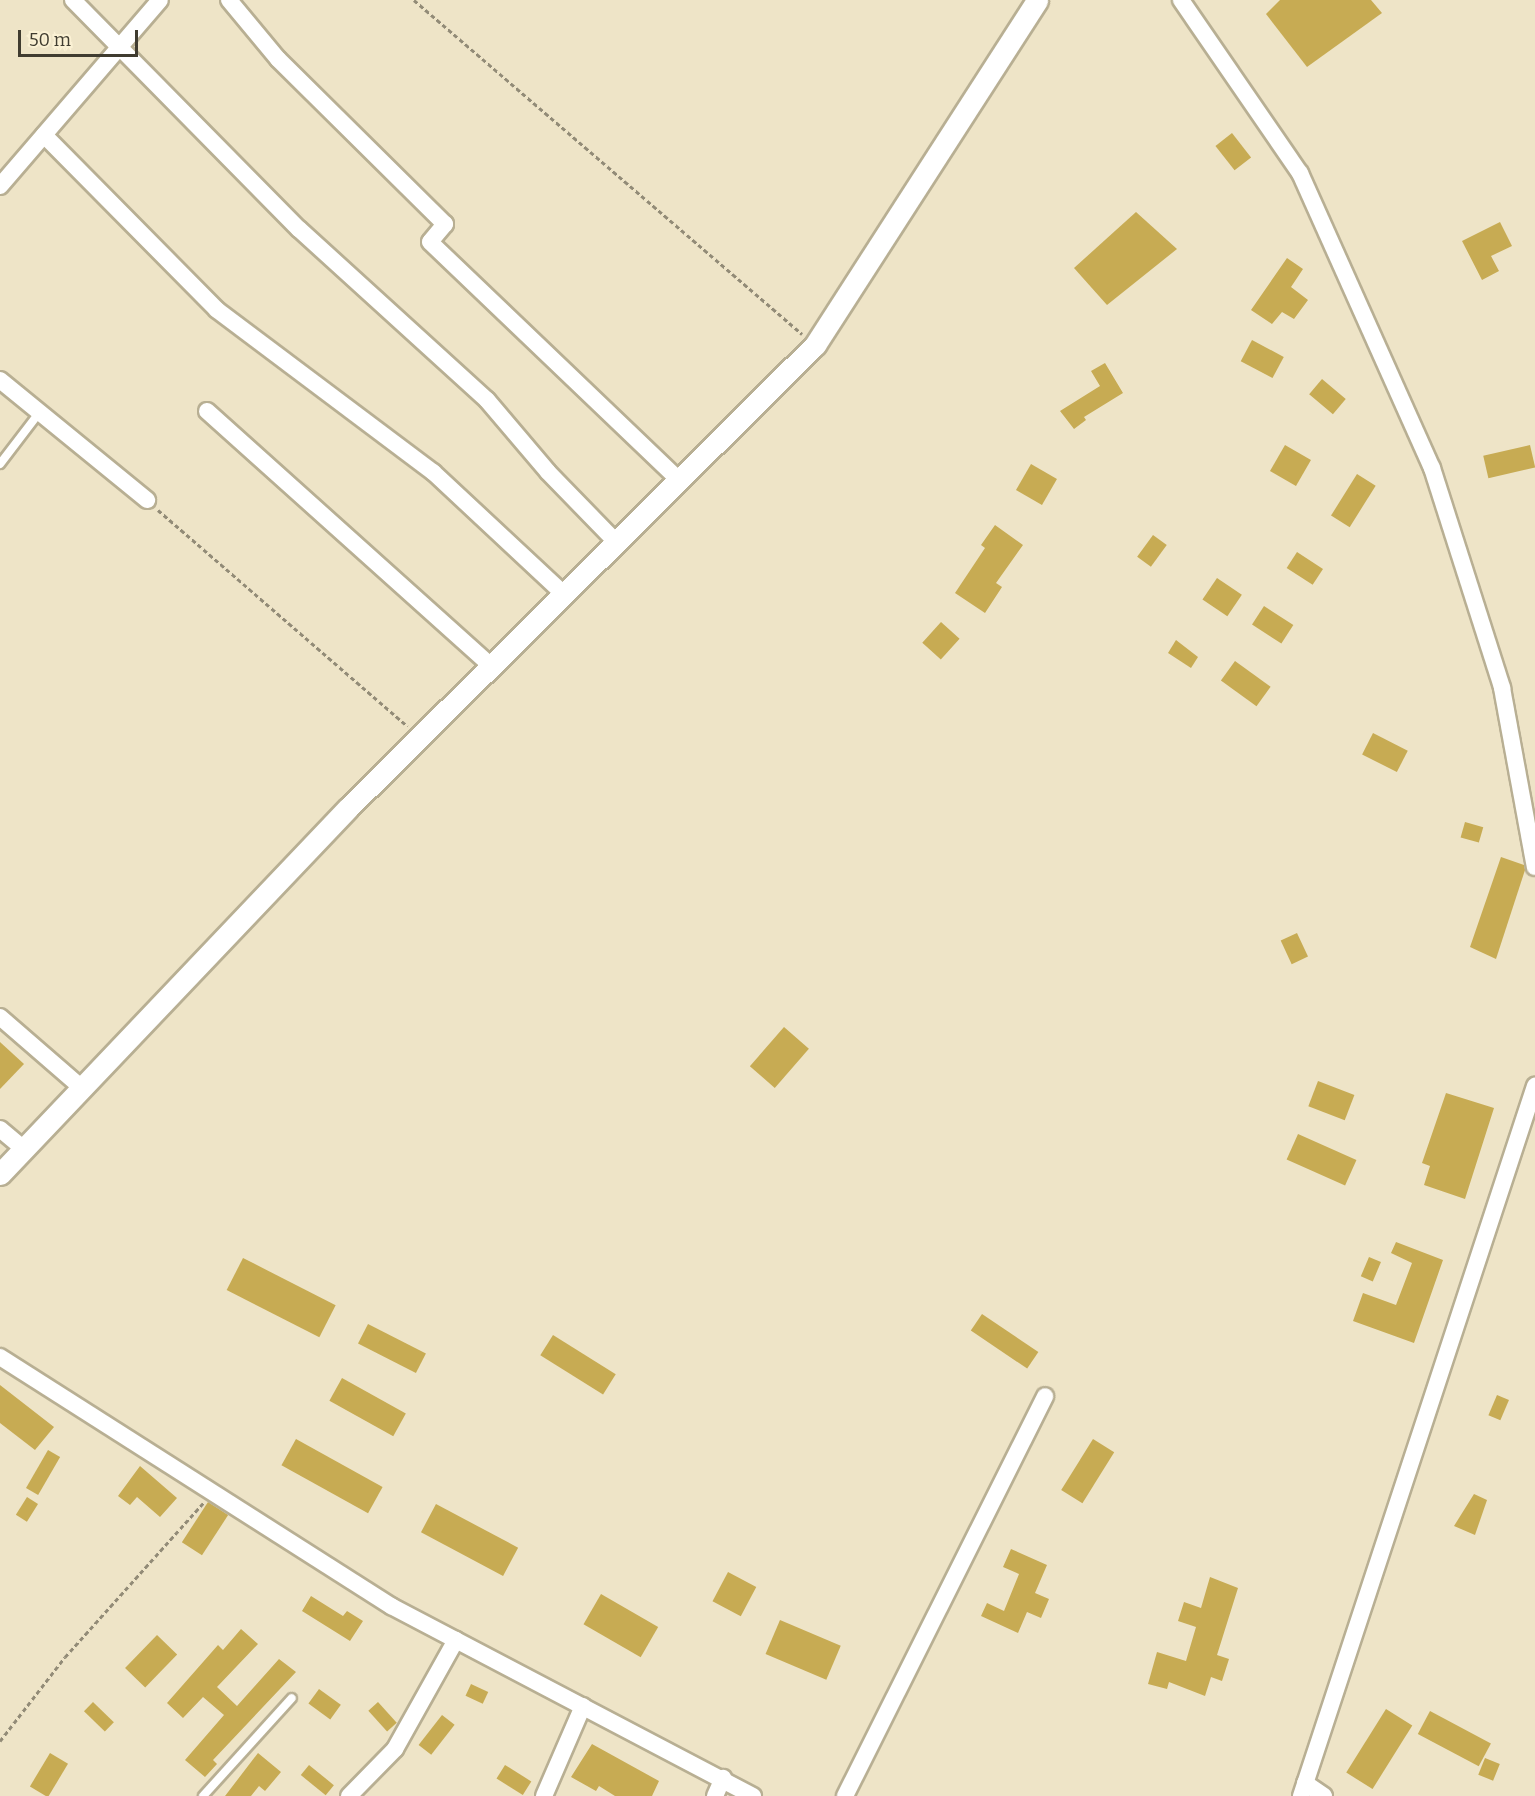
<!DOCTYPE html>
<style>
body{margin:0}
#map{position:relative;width:1535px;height:1796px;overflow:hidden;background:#eee4c7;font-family:Bitter,serif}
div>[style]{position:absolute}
.building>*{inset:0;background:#c7ab53;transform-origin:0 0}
.path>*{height:3px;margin-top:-1.5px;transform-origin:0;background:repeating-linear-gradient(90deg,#928b77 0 4.5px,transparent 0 7.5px)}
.roads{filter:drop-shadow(2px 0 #b8af93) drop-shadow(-2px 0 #b8af93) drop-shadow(0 2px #b8af93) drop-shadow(0 -2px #b8af93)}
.service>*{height:8px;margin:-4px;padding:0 4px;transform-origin:4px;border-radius:4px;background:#fff}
.minor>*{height:16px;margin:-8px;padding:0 8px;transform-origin:8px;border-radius:8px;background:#fff}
.tertiary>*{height:21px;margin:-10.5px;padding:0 10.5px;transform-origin:10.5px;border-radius:10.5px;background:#fff}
span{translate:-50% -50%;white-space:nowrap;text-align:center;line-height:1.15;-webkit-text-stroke:6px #fbf1d4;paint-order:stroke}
.scale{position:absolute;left:18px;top:30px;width:120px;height:27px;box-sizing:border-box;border:3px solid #403c30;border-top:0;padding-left:8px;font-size:18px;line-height:21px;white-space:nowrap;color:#403c30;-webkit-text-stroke:4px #fbf1d4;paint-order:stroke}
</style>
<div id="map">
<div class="building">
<i style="clip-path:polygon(1280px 0,1371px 0,1382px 13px,1307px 67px,1266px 14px)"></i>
<i style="left:1232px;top:133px;width:31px;height:21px;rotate:52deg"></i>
<i style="clip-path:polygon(1136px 212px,1177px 249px,1107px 305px,1074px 268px)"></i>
<i style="clip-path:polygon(1500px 222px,1512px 246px,1491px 256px,1499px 271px,1482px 280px,1462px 241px)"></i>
<i style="clip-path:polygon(1287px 258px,1303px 269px,1291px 287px,1308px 300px,1294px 319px,1282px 312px,1272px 324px,1251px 310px)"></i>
<i style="left:1252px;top:340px;width:36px;height:24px;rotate:28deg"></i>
<i style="clip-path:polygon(1105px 363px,1123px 393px,1084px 417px,1086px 420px,1074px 429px,1060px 411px,1100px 386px,1091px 371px)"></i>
<i style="left:1322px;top:379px;width:31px;height:20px;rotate:40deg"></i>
<i style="left:1285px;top:445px;width:30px;height:30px;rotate:30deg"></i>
<i style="left:1530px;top:445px;width:23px;height:48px;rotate:77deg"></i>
<i style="left:1031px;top:464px;width:30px;height:30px;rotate:30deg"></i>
<i style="left:1357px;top:474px;width:22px;height:49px;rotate:32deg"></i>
<i style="clip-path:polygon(995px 525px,1023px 545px,996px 583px,1002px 587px,985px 613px,955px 593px,985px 548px,981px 545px)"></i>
<i style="left:1153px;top:535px;width:17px;height:27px;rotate:36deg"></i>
<i style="left:1297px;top:552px;width:31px;height:19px;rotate:33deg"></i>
<i style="left:1217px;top:578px;width:30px;height:26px;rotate:34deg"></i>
<i style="left:1264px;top:606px;width:35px;height:22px;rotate:33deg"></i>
<i style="left:941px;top:622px;width:25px;height:28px;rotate:42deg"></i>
<i style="clip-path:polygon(1176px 640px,1198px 657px,1191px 668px,1168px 653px)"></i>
<i style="left:1235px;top:661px;width:44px;height:24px;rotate:36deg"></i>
<i style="left:1373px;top:733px;width:39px;height:24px;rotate:27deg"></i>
<i style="left:1465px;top:822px;width:19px;height:16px;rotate:16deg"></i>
<i style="clip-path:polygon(1501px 857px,1524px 865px,1525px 870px,1496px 959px,1470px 947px)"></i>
<i style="left:1297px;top:933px;width:26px;height:18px;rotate:65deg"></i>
<i style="left:784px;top:1027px;width:33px;height:52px;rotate:41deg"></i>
<i style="clip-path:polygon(0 1042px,24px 1064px,0 1089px)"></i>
<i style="left:1318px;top:1081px;width:39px;height:27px;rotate:21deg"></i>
<i style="clip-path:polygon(1446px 1093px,1494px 1108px,1465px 1199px,1424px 1185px,1430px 1166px,1422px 1163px)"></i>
<i style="left:1298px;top:1134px;width:64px;height:28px;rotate:24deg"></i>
<i style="clip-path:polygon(1396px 1242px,1443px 1260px,1414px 1343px,1353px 1321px,1363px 1293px,1396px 1305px,1412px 1263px,1391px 1253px)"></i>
<i style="left:1369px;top:1257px;width:13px;height:21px;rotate:23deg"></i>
<i style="left:243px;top:1258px;width:104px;height:36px;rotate:27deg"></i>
<i style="left:982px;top:1314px;width:68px;height:20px;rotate:34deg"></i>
<i style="left:368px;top:1324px;width:65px;height:22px;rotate:27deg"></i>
<i style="left:553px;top:1335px;width:74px;height:24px;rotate:32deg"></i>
<i style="left:342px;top:1378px;width:73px;height:26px;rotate:29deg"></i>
<i style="clip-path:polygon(0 1385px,54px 1427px,35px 1450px,0 1423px)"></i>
<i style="left:1497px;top:1395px;width:13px;height:22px;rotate:23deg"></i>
<i style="left:296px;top:1439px;width:99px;height:30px;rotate:29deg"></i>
<i style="left:1093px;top:1439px;width:25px;height:60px;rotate:32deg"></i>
<i style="left:48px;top:1450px;width:14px;height:44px;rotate:30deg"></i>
<i style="clip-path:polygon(140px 1466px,177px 1498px,160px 1517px,137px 1497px,130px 1505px,118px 1496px)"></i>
<i style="clip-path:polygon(1474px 1494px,1487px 1500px,1475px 1535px,1454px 1526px)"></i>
<i style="left:27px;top:1497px;width:13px;height:21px;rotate:32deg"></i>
<i style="left:208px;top:1502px;width:24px;height:48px;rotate:33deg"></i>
<i style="left:436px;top:1504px;width:93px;height:32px;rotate:28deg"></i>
<i style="clip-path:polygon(1011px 1549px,1047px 1565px,1035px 1593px,1049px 1599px,1041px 1618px,1027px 1612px,1018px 1633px,981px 1616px,987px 1603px,1004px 1611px,1019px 1574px,1003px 1567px)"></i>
<i style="left:728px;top:1572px;width:32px;height:33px;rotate:28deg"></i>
<i style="clip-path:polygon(1210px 1577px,1238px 1588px,1217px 1655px,1229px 1659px,1222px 1681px,1211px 1677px,1205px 1696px,1169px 1682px,1167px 1689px,1148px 1684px,1157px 1652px,1186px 1661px,1196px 1627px,1178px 1621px,1184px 1602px,1201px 1608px)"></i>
<i style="left:601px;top:1594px;width:66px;height:35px;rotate:30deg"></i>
<i style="clip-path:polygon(311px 1596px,343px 1616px,347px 1611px,363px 1621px,350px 1641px,302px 1611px)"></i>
<i style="left:780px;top:1620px;width:66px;height:37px;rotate:23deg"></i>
<i style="clip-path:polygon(241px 1629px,258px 1644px,217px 1687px,237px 1706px,279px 1659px,296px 1672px,213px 1760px,217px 1764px,205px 1777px,185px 1760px,224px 1715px,203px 1697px,183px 1718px,167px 1703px,218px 1645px,223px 1650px)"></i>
<i style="left:157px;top:1635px;width:28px;height:46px;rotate:44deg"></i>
<i style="left:471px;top:1684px;width:19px;height:13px;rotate:25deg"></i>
<i style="left:319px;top:1689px;width:27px;height:18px;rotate:36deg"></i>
<i style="left:93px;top:1702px;width:29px;height:13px;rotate:44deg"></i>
<i style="left:378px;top:1702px;width:28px;height:13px;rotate:48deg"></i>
<i style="left:1386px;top:1709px;width:31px;height:75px;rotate:32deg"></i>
<i style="left:1430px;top:1711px;width:69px;height:26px;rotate:28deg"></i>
<i style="left:442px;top:1715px;width:16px;height:38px;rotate:38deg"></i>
<i style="clip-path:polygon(592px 1744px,659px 1781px,652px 1796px,615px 1796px,599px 1786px,596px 1791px,571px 1777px)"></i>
<i style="left:50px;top:1753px;width:21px;height:39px;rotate:31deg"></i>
<i style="clip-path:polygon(258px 1753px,281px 1772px,265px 1791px,259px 1786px,251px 1796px,225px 1796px)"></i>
<i style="left:1485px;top:1758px;width:16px;height:18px;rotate:22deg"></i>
<i style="left:309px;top:1765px;width:32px;height:13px;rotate:39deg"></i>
<i style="left:505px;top:1765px;width:31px;height:16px;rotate:32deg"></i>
</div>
<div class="path">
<i style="left:414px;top:0;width:512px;rotate:40.72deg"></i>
<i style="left:158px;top:510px;width:330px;rotate:40.9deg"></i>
<i style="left:0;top:1741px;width:106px;rotate:-52.3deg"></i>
<i style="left:65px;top:1657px;width:207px;rotate:-48.1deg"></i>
</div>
<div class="roads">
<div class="service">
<i style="left:0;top:464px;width:64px;rotate:-52.6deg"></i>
<i style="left:203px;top:1796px;width:132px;rotate:-47.8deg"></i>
</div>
<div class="minor">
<i style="left:73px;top:0;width:322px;rotate:45.4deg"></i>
<i style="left:299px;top:229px;width:254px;rotate:42.3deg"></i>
<i style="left:487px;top:400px;width:94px;rotate:49.7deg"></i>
<i style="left:548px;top:472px;width:98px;rotate:45.8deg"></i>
<i style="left:229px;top:0;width:77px;rotate:50.3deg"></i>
<i style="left:278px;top:59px;width:235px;rotate:44.7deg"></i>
<i style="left:445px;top:224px;width:23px;rotate:130deg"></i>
<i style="left:430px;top:242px;width:344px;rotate:43.7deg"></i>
<i style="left:1181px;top:0;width:210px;rotate:55.5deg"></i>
<i style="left:1300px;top:173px;width:323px;rotate:65.9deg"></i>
<i style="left:1432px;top:468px;width:231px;rotate:72.3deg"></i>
<i style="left:1502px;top:688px;width:182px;rotate:79.6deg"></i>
<i style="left:44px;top:135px;width:246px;rotate:45.3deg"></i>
<i style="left:217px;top:310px;width:270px;rotate:36.9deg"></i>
<i style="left:433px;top:472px;width:179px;rotate:43deg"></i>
<i style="left:0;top:186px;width:245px;rotate:-49.3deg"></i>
<i style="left:0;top:380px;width:190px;rotate:39.2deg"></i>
<i style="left:207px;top:411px;width:382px;rotate:41.9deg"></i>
<i style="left:0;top:1017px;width:108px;rotate:40.9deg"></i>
<i style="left:0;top:1129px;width:31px;rotate:40deg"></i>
<i style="left:0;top:1357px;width:464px;rotate:32.5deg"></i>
<i style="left:391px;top:1606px;width:409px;rotate:27.7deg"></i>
<i style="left:1305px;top:1783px;width:23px;rotate:34deg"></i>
<i style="left:349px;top:1796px;width:66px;rotate:-45.6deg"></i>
<i style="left:395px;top:1749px;width:125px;rotate:-60.8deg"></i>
<i style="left:544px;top:1796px;width:98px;rotate:-66.6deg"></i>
<i style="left:715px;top:1796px;width:20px;rotate:-66deg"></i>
<i style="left:845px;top:1796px;width:447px;rotate:-63.4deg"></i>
<i style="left:1301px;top:1796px;width:748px;rotate:-71.76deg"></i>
</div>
<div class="tertiary">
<i style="left:0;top:1174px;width:505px;rotate:-46.44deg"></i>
<i style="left:348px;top:808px;width:658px;rotate:-44.75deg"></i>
<i style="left:815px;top:345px;width:410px;rotate:-57.2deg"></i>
</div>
</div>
<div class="scale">50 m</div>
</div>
